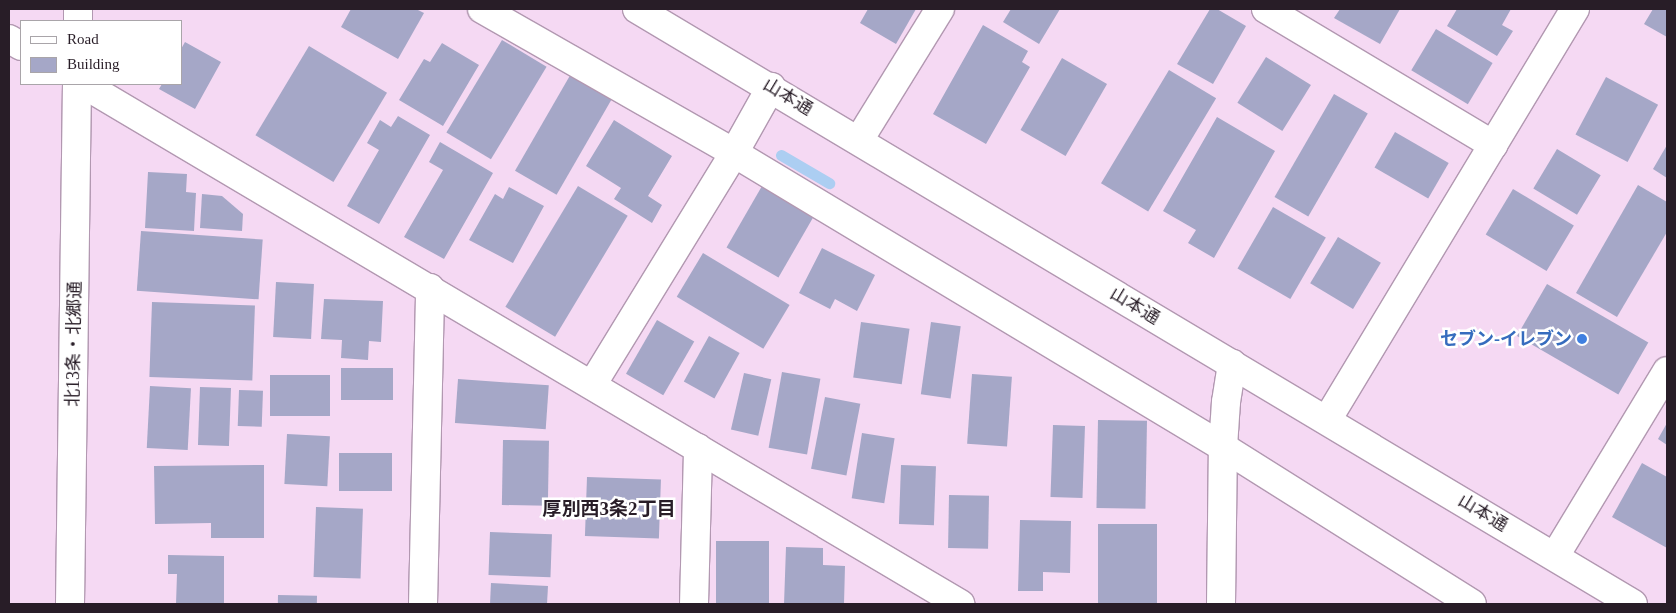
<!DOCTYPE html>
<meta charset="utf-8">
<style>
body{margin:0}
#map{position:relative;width:1676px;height:613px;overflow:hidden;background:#f5d9f3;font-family:"Times New Roman","Noto Sans JP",serif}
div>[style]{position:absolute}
.stream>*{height:11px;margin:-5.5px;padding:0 5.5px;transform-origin:5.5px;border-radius:5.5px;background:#accef2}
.building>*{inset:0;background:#a5a7c7;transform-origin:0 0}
.roads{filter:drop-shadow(1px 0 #b298b1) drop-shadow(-1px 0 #b298b1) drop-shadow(0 1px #b298b1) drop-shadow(0 -1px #b298b1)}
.minor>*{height:28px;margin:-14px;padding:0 14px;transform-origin:14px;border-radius:14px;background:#fff}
.tertiary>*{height:28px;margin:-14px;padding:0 14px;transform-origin:14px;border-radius:14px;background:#fff}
.secondary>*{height:28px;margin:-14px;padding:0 14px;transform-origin:14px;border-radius:14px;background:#fff}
.dots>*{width:14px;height:14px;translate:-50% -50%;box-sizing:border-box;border:2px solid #fff;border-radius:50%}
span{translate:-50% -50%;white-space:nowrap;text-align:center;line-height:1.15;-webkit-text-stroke:5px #fff;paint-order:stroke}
.street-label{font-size:18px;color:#281d27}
.shop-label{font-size:18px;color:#366cbe;font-weight:700}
.right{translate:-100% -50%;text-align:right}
.neighbourhood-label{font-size:19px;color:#281d27;font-weight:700}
.frame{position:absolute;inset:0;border:10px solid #281d27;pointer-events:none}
.legend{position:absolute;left:20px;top:20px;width:162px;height:65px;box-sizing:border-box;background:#fff;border:1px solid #a9a5a9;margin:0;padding:6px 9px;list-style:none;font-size:15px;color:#281d27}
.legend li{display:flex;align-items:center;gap:10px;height:25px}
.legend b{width:25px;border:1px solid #a9a5a9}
</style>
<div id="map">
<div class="stream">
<i style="left:781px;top:155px;width:56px;rotate:30.3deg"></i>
</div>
<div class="building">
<i style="clip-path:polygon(351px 9px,416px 9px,424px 13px,398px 59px,341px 27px)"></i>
<i style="clip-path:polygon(868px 9px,916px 9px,896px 44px,860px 23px)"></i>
<i style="clip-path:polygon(1011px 9px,1060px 9px,1039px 44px,1003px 22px)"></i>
<i style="clip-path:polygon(1210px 9px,1217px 9px,1246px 26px,1213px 84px,1177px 64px)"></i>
<i style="clip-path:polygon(1340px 9px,1400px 9px,1380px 44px,1334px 18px)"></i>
<i style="clip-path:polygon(1457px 9px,1511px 9px,1502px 25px,1513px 31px,1497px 56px,1447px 26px)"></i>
<i style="clip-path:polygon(1653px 9px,1667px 9px,1667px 37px,1644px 24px)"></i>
<i style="clip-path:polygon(983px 25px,1028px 51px,1022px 62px,1030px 67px,986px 144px,933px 114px)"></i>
<i style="left:1436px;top:29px;width:66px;height:48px;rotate:31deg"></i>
<i style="left:502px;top:40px;width:52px;height:108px;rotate:31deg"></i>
<i style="clip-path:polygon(185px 42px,221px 62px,195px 109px,159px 89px,162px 84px,181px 84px,181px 49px)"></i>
<i style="clip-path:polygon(442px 43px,479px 65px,443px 126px,399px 100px,424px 59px,430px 62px)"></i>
<i style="left:309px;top:46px;width:91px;height:104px;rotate:31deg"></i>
<i style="left:1266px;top:57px;width:53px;height:54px;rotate:32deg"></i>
<i style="left:1062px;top:58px;width:52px;height:83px;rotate:30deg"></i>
<i style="left:1169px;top:70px;width:55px;height:132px;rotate:31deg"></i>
<i style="left:572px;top:72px;width:48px;height:114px;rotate:30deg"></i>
<i style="left:1606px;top:77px;width:59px;height:65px;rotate:28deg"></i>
<i style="left:1334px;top:94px;width:39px;height:119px;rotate:30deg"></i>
<i style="clip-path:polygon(398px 116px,430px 135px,379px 224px,347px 206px,379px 150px,367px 143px,380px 120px,391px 127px)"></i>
<i style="clip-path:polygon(1217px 117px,1275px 151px,1214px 258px,1188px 243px,1196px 230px,1163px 211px)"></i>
<i style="clip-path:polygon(614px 120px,672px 156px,648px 196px,662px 205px,652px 223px,614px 199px,621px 188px,586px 166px)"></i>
<i style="left:1395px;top:132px;width:62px;height:41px;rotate:30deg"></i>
<i style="clip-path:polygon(440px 142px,493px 173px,444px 259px,404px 237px,443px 170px,429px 162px)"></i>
<i style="clip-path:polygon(1667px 145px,1667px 178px,1653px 169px)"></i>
<i style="left:1557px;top:149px;width:51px;height:46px;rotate:31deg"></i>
<i style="clip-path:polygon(148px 172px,187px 174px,186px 192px,196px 193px,194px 231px,145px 228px)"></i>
<i style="clip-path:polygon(1638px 185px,1667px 202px,1667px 232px,1617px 317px,1576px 293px)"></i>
<i style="left:578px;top:186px;width:58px;height:141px;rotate:31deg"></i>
<i style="left:762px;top:186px;width:60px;height:71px;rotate:30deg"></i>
<i style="clip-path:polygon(509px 187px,544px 206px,513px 263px,469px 240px,495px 194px,503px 199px)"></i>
<i style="left:1513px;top:189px;width:71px;height:53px;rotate:31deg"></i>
<i style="clip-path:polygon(202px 194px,222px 196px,243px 214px,242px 231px,200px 228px)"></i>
<i style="left:1273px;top:207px;width:61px;height:71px;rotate:30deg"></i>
<i style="left:141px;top:231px;width:122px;height:60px;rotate:4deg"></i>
<i style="left:1338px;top:237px;width:50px;height:54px;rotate:31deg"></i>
<i style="clip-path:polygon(822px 248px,875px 275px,857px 311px,835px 299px,830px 309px,799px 293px)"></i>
<i style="left:703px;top:253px;width:101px;height:51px;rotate:31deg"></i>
<i style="left:276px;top:282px;width:38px;height:55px;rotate:3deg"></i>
<i style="left:1547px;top:284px;width:117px;height:60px;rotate:30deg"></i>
<i style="clip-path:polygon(324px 299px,383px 301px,381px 342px,369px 341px,368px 360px,341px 358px,342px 340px,321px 339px)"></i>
<i style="left:152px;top:302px;width:103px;height:75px;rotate:2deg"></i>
<i style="left:657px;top:320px;width:43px;height:62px;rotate:30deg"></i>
<i style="left:861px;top:322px;width:49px;height:56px;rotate:8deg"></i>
<i style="left:931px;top:322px;width:30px;height:73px;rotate:8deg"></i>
<i style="left:709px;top:336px;width:35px;height:52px;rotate:29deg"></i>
<i style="left:341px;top:368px;width:52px;height:32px"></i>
<i style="left:782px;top:372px;width:39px;height:77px;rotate:10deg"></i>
<i style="left:744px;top:373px;width:28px;height:58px;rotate:13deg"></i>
<i style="left:972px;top:374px;width:40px;height:70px;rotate:4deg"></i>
<i style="left:270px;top:375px;width:60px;height:41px"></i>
<i style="left:458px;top:379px;width:91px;height:44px;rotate:4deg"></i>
<i style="left:150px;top:386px;width:41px;height:62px;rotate:3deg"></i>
<i style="left:200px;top:387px;width:31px;height:58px;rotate:2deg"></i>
<i style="left:239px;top:390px;width:24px;height:36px;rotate:2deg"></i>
<i style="left:825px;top:397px;width:36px;height:73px;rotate:11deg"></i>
<i style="left:1098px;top:420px;width:49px;height:88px;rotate:1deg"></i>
<i style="clip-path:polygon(1667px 423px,1667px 445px,1658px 439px)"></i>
<i style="left:1053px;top:425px;width:32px;height:72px;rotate:2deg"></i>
<i style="left:862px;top:433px;width:33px;height:66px;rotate:9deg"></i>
<i style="left:287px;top:434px;width:43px;height:50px;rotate:3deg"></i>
<i style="left:503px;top:440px;width:46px;height:65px;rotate:1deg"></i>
<i style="left:339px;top:453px;width:53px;height:38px"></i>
<i style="clip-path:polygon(1642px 463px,1667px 477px,1667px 548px,1612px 517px)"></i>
<i style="clip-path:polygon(264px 465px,264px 538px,211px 538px,211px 523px,155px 524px,154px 466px)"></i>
<i style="left:901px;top:465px;width:35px;height:59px;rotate:2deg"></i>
<i style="left:587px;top:477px;width:74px;height:59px;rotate:2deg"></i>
<i style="left:949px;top:495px;width:40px;height:53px;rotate:1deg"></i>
<i style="left:316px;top:507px;width:47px;height:70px;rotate:2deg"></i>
<i style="clip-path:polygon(1020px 520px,1071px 521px,1070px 573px,1043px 572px,1043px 591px,1018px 591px)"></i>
<i style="left:1098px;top:524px;width:59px;height:80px"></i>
<i style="left:490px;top:532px;width:62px;height:43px;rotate:2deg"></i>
<i style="left:716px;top:541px;width:53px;height:63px"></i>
<i style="clip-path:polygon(786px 547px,823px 548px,823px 565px,845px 566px,844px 604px,784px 604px)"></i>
<i style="clip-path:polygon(168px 555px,224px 556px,224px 604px,176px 604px,177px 574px,168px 574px)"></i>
<i style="clip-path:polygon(491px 583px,548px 586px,547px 604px,490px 604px)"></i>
<i style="left:278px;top:595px;width:39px;height:9px;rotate:1deg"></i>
</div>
<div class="roads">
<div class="minor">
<i style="left:482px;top:9px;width:290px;rotate:29.7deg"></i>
<i style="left:734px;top:153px;width:571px;rotate:31.02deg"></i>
<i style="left:1223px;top:447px;width:294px;rotate:32.2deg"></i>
<i style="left:1266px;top:9px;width:265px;rotate:30.9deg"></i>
<i style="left:9px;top:39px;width:14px;rotate:30deg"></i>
<i style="left:83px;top:84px;width:1020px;rotate:30.66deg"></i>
<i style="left:859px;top:140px;width:154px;rotate:-58.3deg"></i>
<i style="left:592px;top:385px;width:272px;rotate:-58.5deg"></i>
<i style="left:734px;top:153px;width:76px;rotate:-60.7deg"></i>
<i style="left:1327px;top:420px;width:480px;rotate:-58.9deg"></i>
<i style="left:1555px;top:556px;width:216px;rotate:-58.8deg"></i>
<i style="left:423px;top:604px;width:316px;rotate:-88.7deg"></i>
<i style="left:694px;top:604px;width:156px;rotate:-88.5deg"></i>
<i style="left:1221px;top:604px;width:157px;rotate:-89.3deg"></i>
<i style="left:1223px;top:447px;width:45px;rotate:-86.2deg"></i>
<i style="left:1226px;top:402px;width:39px;rotate:-81deg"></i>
</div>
<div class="tertiary">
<i style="left:637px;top:9px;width:1160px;rotate:30.85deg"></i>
</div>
<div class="secondary">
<i style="left:78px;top:21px;width:12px;rotate:-90deg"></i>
<i style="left:70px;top:604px;width:520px;rotate:-89.23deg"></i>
</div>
</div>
<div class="dots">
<i style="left:1582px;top:339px;background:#3f7fe0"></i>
</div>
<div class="street-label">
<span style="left:788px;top:97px;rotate:31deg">山本通</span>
<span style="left:1135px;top:306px;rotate:31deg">山本通</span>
<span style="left:74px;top:344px;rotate:-89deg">北13条・北郷通</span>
<span style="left:1483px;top:513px;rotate:31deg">山本通</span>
</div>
<div class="shop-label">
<span class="right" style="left:1572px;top:339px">セブン-イレブン</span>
</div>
<div class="neighbourhood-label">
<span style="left:609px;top:509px">厚別西3条2丁目</span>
</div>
<div class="frame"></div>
<ul class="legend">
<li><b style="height:6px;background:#fff"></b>Road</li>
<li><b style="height:14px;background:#a5a7c7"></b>Building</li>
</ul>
</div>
